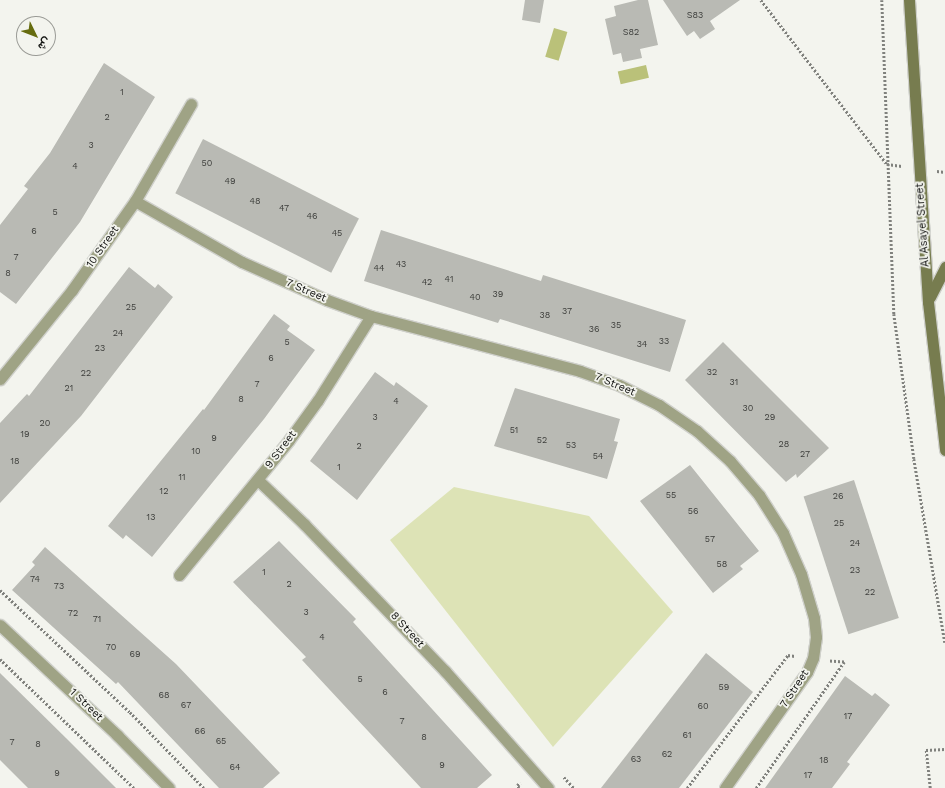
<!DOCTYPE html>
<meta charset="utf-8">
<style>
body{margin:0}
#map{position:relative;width:945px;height:788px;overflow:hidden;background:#f3f4ee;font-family:"Work Sans",Vazirmatn,sans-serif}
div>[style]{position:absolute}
.green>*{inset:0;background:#dde3b6}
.water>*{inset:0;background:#bac179;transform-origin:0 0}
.building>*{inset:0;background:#b9bab4;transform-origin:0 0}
.path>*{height:2.5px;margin-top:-1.25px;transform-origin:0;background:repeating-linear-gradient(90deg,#80817d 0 2px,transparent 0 4px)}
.roads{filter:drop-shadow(1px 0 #cfd0cb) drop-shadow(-1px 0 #cfd0cb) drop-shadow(0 1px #cfd0cb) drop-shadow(0 -1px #cfd0cb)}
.minor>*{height:11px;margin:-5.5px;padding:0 5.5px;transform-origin:5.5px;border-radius:5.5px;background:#9fa385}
.secondary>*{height:11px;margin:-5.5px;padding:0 5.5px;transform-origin:5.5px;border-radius:5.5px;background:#777c4f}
span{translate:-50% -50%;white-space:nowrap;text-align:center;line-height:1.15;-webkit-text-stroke:3.5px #f3f4ee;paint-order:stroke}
.number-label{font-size:9px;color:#3d3e3b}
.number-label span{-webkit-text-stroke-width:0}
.street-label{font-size:11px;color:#141513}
.north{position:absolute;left:16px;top:16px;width:40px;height:40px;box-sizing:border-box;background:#f3f4ee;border:1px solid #9a9b96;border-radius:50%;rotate:133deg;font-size:11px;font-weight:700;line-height:16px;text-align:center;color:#141513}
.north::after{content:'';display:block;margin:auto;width:14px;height:18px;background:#666c0f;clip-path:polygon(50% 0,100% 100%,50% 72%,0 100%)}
</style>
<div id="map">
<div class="green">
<i style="clip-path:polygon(454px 487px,589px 516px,673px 612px,553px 747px,390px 540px)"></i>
</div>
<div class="water">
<i style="left:554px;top:28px;width:14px;height:30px;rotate:17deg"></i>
<i style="left:646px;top:65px;width:13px;height:29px;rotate:77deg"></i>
</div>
<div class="building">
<i style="clip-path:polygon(525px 0,544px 0,540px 23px,522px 20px)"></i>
<i style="clip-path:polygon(638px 0,648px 0,658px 45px,640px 49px,642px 58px,623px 62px,621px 53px,613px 55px,605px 19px,616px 16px,614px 6px)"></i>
<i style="clip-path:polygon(663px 0,740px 0,710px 21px,715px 29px,700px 39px,694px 31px,687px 36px)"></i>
<i style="clip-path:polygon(104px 63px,155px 97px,80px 222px,16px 304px,0 292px,0 225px,28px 189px,24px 186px,50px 153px)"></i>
<i style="left:203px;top:139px;width:175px;height:61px;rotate:27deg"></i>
<i style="clip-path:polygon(381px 230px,541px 281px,543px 275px,686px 320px,670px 372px,500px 319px,498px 323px,364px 281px)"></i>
<i style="clip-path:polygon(129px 267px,155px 288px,158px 284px,173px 297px,81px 416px,0 503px,0 423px,27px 394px,29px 396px)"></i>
<i style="clip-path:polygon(274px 314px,290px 326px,287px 330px,315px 350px,264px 419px,152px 557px,126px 535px,123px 539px,108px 526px,203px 409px,204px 410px)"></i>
<i style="clip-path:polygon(723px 342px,829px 448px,797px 478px,796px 474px,786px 482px,685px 380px)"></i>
<i style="clip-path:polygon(375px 372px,394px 386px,396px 382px,428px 406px,357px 500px,310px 461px)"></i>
<i style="clip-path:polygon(515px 388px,620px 419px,614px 441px,618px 442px,607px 479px,494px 446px)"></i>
<i style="clip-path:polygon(690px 465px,759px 551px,740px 566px,743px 569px,713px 593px,640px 501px)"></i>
<i style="left:854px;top:480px;width:145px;height:53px;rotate:72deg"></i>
<i style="clip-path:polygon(279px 541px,356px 619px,353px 622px,492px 775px,477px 788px,421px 788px,302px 660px,306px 657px,233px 582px)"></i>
<i style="clip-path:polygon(45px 547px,176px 664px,280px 773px,263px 788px,219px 788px,118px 682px,116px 684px,12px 590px,35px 565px,32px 562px)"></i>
<i style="clip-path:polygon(706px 653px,753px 692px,679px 788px,601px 788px)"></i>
<i style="clip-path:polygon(0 673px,69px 741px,116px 788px,28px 788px,0 760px)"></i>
<i style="clip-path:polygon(845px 676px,872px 696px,875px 693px,890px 705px,847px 762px,850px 764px,832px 788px,765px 788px)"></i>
</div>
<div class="path">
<i style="left:761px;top:0;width:207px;rotate:52.5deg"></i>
<i style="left:887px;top:164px;width:15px;rotate:8deg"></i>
<i style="left:882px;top:0;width:314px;rotate:87.8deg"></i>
<i style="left:894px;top:314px;width:146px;rotate:82.1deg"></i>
<i style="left:914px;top:459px;width:186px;rotate:80.4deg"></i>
<i style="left:937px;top:171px;width:8px;rotate:7deg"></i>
<i style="left:0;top:590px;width:178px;rotate:43.2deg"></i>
<i style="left:130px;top:712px;width:106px;rotate:45.8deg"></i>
<i style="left:0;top:659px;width:186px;rotate:43.9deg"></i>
<i style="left:564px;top:777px;width:15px;rotate:48deg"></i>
<i style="left:519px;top:788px;width:4px;rotate:-124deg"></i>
<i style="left:517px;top:785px;width:4px;rotate:-34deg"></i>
<i style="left:687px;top:788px;width:167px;rotate:-52.8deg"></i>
<i style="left:788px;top:655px;width:7px;rotate:8deg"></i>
<i style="left:756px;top:788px;width:154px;rotate:-55.1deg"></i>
<i style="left:844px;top:662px;width:15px;rotate:-176deg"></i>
<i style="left:930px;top:788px;width:38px;rotate:-96deg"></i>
<i style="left:926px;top:750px;width:19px;rotate:-3deg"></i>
</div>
<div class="roads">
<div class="minor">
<i style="left:135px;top:201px;width:123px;rotate:29.7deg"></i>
<i style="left:242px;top:262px;width:93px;rotate:24.1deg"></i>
<i style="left:327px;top:300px;width:47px;rotate:20deg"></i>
<i style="left:371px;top:316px;width:216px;rotate:14.7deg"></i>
<i style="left:580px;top:371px;width:41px;rotate:19.7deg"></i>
<i style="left:619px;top:385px;width:45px;rotate:26.6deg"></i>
<i style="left:659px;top:405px;width:46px;rotate:34.4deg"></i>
<i style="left:697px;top:431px;width:45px;rotate:42.3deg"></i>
<i style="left:730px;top:461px;width:45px;rotate:49.5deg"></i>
<i style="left:759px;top:495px;width:45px;rotate:57.7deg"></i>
<i style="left:783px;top:533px;width:45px;rotate:66.3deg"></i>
<i style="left:801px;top:574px;width:46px;rotate:73.5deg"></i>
<i style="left:814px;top:618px;width:19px;rotate:84deg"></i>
<i style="left:816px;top:637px;width:21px;rotate:98deg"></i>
<i style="left:813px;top:658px;width:15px;rotate:113deg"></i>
<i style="left:807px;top:672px;width:142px;rotate:125.3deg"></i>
<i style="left:0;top:379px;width:114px;rotate:-51deg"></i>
<i style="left:72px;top:290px;width:109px;rotate:-54.7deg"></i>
<i style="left:135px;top:201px;width:112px;rotate:-60deg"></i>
<i style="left:258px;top:480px;width:64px;rotate:43.7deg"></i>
<i style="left:304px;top:524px;width:204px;rotate:46.2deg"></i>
<i style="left:445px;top:671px;width:156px;rotate:48.6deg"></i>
<i style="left:179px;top:575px;width:174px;rotate:-50.8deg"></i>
<i style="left:289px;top:440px;width:49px;rotate:-54.1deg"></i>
<i style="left:318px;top:400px;width:99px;rotate:-57.8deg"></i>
<i style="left:0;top:625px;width:161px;rotate:43.2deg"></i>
<i style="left:117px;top:735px;width:74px;rotate:45.5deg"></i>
</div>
<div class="secondary">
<i style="left:909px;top:0;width:303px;rotate:86.4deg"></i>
<i style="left:928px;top:302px;width:149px;rotate:83.4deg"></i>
<i style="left:930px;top:297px;width:34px;rotate:-63deg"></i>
</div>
</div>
<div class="number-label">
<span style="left:695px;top:15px">S83</span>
<span style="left:631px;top:32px">S82</span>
<span style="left:122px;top:92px">1</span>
<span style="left:107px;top:117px">2</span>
<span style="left:91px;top:145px">3</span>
<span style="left:207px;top:163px">50</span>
<span style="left:75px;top:166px">4</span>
<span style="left:230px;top:181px">49</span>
<span style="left:255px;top:201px">48</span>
<span style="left:284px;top:208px">47</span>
<span style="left:55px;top:212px">5</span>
<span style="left:312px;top:216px">46</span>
<span style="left:34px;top:231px">6</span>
<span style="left:337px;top:233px">45</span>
<span style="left:16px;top:257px">7</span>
<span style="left:401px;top:264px">43</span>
<span style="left:379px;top:268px">44</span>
<span style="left:8px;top:273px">8</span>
<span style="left:449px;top:279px">41</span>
<span style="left:427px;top:282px">42</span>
<span style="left:498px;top:294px">39</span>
<span style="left:475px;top:297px">40</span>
<span style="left:131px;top:307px">25</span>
<span style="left:567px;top:311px">37</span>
<span style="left:545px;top:315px">38</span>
<span style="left:616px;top:325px">35</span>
<span style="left:594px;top:329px">36</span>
<span style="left:118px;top:333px">24</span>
<span style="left:664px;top:341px">33</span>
<span style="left:287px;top:342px">5</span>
<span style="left:642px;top:344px">34</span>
<span style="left:100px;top:348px">23</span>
<span style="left:271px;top:358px">6</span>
<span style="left:712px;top:372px">32</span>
<span style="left:86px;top:373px">22</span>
<span style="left:734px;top:382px">31</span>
<span style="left:257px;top:384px">7</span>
<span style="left:69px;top:388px">21</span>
<span style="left:241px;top:399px">8</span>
<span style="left:396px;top:401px">4</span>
<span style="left:748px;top:408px">30</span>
<span style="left:375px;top:417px">3</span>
<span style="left:770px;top:417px">29</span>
<span style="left:45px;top:423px">20</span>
<span style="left:514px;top:430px">51</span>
<span style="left:25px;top:434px">19</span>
<span style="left:214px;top:438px">9</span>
<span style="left:542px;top:440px">52</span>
<span style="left:784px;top:444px">28</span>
<span style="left:571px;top:445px">53</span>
<span style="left:359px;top:446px">2</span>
<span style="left:196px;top:451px">10</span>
<span style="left:805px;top:454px">27</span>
<span style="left:598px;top:456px">54</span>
<span style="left:15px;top:461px">18</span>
<span style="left:339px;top:467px">1</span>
<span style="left:182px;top:477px">11</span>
<span style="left:164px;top:491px">12</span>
<span style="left:671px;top:495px">55</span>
<span style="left:838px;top:496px">26</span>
<span style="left:693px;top:511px">56</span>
<span style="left:151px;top:517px">13</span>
<span style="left:839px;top:523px">25</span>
<span style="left:710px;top:539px">57</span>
<span style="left:855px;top:543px">24</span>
<span style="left:722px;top:564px">58</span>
<span style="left:855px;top:570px">23</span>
<span style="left:264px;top:572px">1</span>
<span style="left:35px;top:579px">74</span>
<span style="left:289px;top:584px">2</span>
<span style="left:59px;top:586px">73</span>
<span style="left:870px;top:592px">22</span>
<span style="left:306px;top:612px">3</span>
<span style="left:73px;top:613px">72</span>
<span style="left:97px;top:619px">71</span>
<span style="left:322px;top:637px">4</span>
<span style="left:111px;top:647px">70</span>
<span style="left:135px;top:654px">69</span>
<span style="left:360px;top:679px">5</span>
<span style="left:724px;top:687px">59</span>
<span style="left:385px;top:692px">6</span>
<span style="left:164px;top:695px">68</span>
<span style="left:186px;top:705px">67</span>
<span style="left:703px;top:706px">60</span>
<span style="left:848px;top:716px">17</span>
<span style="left:402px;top:721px">7</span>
<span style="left:200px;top:731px">66</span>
<span style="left:687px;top:735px">61</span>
<span style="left:424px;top:737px">8</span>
<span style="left:221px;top:741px">65</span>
<span style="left:12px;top:742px">7</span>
<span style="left:38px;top:744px">8</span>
<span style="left:667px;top:754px">62</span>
<span style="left:636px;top:759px">63</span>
<span style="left:824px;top:760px">18</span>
<span style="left:442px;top:765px">9</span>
<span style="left:235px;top:767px">64</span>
<span style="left:57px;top:773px">9</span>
<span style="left:808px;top:775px">17</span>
</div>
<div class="street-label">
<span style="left:923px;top:225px;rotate:-94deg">Al Asayel Street</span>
<span style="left:103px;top:247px;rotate:-55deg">10 Street</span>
<span style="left:306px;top:291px;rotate:23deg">7 Street</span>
<span style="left:615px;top:385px;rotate:23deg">7 Street</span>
<span style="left:281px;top:450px;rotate:-53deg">9 Street</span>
<span style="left:407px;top:630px;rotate:47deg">8 Street</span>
<span style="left:795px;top:689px;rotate:-57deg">7 Street</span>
<span style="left:86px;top:705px;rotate:44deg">1 Street</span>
</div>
<div class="north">ش</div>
</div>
